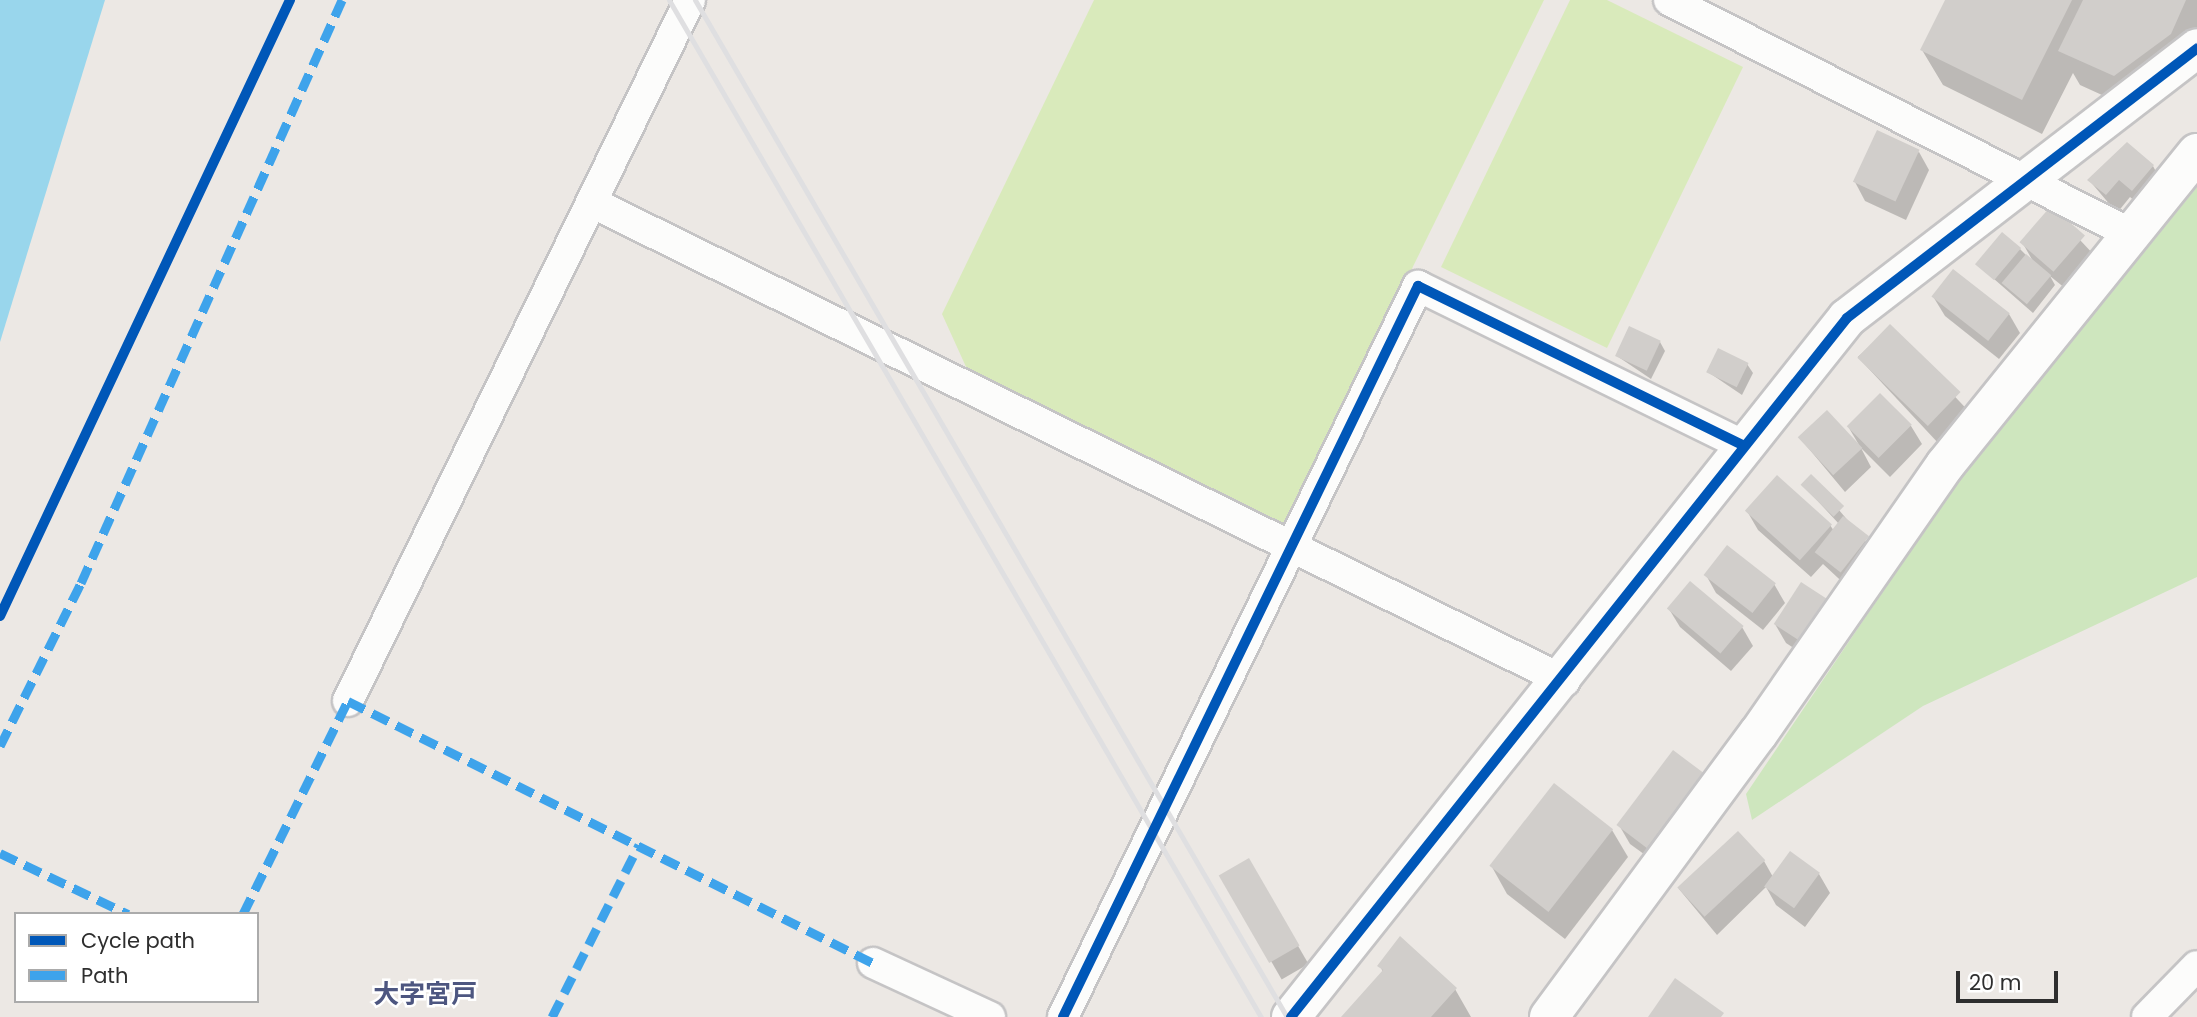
<!DOCTYPE html>
<meta charset="utf-8">
<style>
body{margin:0}
#map{position:relative;width:2197px;height:1017px;overflow:hidden;background:#ece8e4;font-family:Poppins,"Noto Sans JP",sans-serif}
div>[style]{position:absolute}
.green>*{inset:0;background:#cee6be}
.pitch>*{inset:0;background:#d9eabb}
.water>*{inset:0;background:#99d6ec}
.shadow>*{inset:0;background:#0003;transform-origin:0 0}
.building>*{inset:0;background:#d1cecb;transform-origin:0 0}
.roads{filter:drop-shadow(2px 0 #c5c4c5) drop-shadow(-2px 0 #c5c4c5) drop-shadow(0 2px #c5c4c5) drop-shadow(0 -2px #c5c4c5)}
.street>*{height:30px;margin:-15px;padding:0 15px;transform-origin:15px;border-radius:15px;background:#fcfcfb}
.secondary>*{height:38px;margin:-19px;padding:0 19px;transform-origin:19px;border-radius:19px;background:#fcfcfb}
.rail>*{height:5px;margin:-2.5px;padding:0 2.5px;transform-origin:2.5px;border-radius:2.5px;background:#dfdfe1}
.quiet>*{height:9px;margin-top:-4.5px;transform-origin:0;background:repeating-linear-gradient(90deg,#3ea3eb 0 18px,transparent 0 27px)}
.cycleway>*{height:10px;margin:-5px;padding:0 5px;transform-origin:5px;border-radius:5px;background:#0057b8}
span{translate:-50% -50%;white-space:nowrap;text-align:center;line-height:1.15;-webkit-text-stroke:5px #fff;paint-order:stroke}
.quarter-label{font-size:26px;color:#4d5680;font-weight:700}
.legend{position:absolute;left:14px;top:912px;width:245px;height:91px;box-sizing:border-box;background:#fff;border:2px solid #ababab;margin:0;padding:9px 12px;list-style:none;font-size:21px;color:#2e2e2e}
.legend li{display:flex;align-items:center;gap:14px;height:35px}
.legend b{width:35px;border:2px solid #ababab}
.scale{position:absolute;left:1956px;top:971px;width:102px;height:32px;box-sizing:border-box;border:4px solid #2e2e2e;border-top:0;padding-left:9px;font-size:21px;line-height:24px;white-space:nowrap;color:#2e2e2e;-webkit-text-stroke:5px #fff;paint-order:stroke}
</style>
<div id="map">
<div class="green">
<i style="clip-path:polygon(2197px 187px,2197px 577px,1923px 706px,1752px 820px,1746px 794px,1954px 486px)"></i>
</div>
<div class="pitch">
<i style="clip-path:polygon(1094px 0,1544px 0,1286px 525px,967px 369px,942px 314px)"></i>
<i style="clip-path:polygon(1570px 0,1607px 0,1743px 67px,1607px 348px,1441px 267px)"></i>
</div>
<div class="water">
<i style="clip-path:polygon(0 0,105px 0,0 342px)"></i>
</div>
<div class="shadow">
<i style="clip-path:polygon(1947px 0,2197px 0,2197px 56px,2135px 110px,2080px 85px,2073px 73px,2042px 134px,1943px 85px,1922px 50px)"></i>
<i style="clip-path:polygon(1919px 152px,1929px 170px,1906px 220px,1865px 201px,1855px 182px)"></i>
<i style="clip-path:polygon(2153px 166px,2163px 185px,2143px 208px,2130px 197px,2117px 213px,2089px 180px)"></i>
<i style="clip-path:polygon(2051px 209px,2095px 256px,2066px 289px,2050px 276px,2055px 285px,2033px 313px,1978px 265px,2020px 249px,2034px 263px,2022px 242px)"></i>
<i style="clip-path:polygon(1934px 298px,2009px 314px,2020px 333px,1999px 359px,1945px 316px)"></i>
<i style="left:1890px;top:327px;width:116px;height:44px;rotate:47deg"></i>
<i style="clip-path:polygon(1660px 342px,1665px 351px,1651px 379px,1617px 356px)"></i>
<i style="clip-path:polygon(1747px 364px,1753px 373px,1742px 395px,1708px 372px)"></i>
<i style="clip-path:polygon(1911px 426px,1922px 444px,1890px 477px,1861px 448px,1871px 467px,1845px 492px,1800px 438px,1859px 445px,1849px 428px)"></i>
<i style="clip-path:polygon(1811px 477px,1878px 556px,1852px 591px,1823px 564px,1811px 577px,1758px 530px,1747px 511px,1830px 525px,1834px 531px,1839px 524px,1803px 485px)"></i>
<i style="clip-path:polygon(1706px 575px,1774px 584px,1785px 603px,1763px 630px,1716px 593px)"></i>
<i style="clip-path:polygon(1801px 584px,1812px 660px,1786px 643px,1775px 624px)"></i>
<i style="clip-path:polygon(1669px 609px,1742px 627px,1753px 646px,1731px 671px,1680px 627px)"></i>
<i style="clip-path:polygon(1702px 774px,1713px 793px,1659px 865px,1630px 844px,1619px 825px)"></i>
<i style="clip-path:polygon(1612px 830px,1628px 857px,1565px 939px,1507px 894px,1492px 867px)"></i>
<i style="left:1249px;top:861px;width:119px;height:31px;rotate:60deg"></i>
<i style="clip-path:polygon(1764px 861px,1773px 877px,1819px 874px,1830px 893px,1805px 927px,1776px 905px,1766px 887px,1717px 935px,1679px 889px)"></i>
<i style="clip-path:polygon(1380px 966px,1455px 989px,1471px 1017px,1344px 1017px,1383px 972px)"></i>
</div>
<div class="building">
<i style="clip-path:polygon(1945px 0,2072px 0,2022px 100px,1920px 50px)"></i>
<i style="clip-path:polygon(2083px 0,2186px 0,2171px 34px,2114px 76px,2058px 51px)"></i>
<i style="left:1877px;top:130px;width:47px;height:57px;rotate:25deg"></i>
<i style="clip-path:polygon(2127px 142px,2154px 165px,2132px 191px,2119px 180px,2106px 195px,2087px 180px)"></i>
<i style="left:2051px;top:206px;width:45px;height:48px;rotate:41deg"></i>
<i style="left:2002px;top:232px;width:25px;height:42px;rotate:40deg"></i>
<i style="left:2026px;top:254px;width:33px;height:38px;rotate:40deg"></i>
<i style="left:1953px;top:269px;width:72px;height:35px;rotate:38deg"></i>
<i style="left:1890px;top:324px;width:98px;height:47px;rotate:44deg"></i>
<i style="left:1629px;top:326px;width:35px;height:33px;rotate:25deg"></i>
<i style="left:1718px;top:348px;width:34px;height:27px;rotate:26deg"></i>
<i style="left:1880px;top:393px;width:45px;height:47px;rotate:45deg"></i>
<i style="left:1827px;top:410px;width:52px;height:40px;rotate:47deg"></i>
<i style="left:1811px;top:474px;width:46px;height:15px;rotate:44deg"></i>
<i style="left:1777px;top:475px;width:74px;height:48px;rotate:42deg"></i>
<i style="left:1843px;top:516px;width:33px;height:46px;rotate:38deg"></i>
<i style="left:1727px;top:545px;width:62px;height:38px;rotate:38deg"></i>
<i style="left:1690px;top:581px;width:70px;height:36px;rotate:40deg"></i>
<i style="left:1801px;top:582px;width:33px;height:50px;rotate:33deg"></i>
<i style="left:1673px;top:750px;width:38px;height:94px;rotate:37deg"></i>
<i style="left:1554px;top:783px;width:75px;height:105px;rotate:38deg"></i>
<i style="left:1738px;top:831px;width:40px;height:83px;rotate:47deg"></i>
<i style="left:1790px;top:851px;width:37px;height:44px;rotate:36deg"></i>
<i style="left:1249px;top:858px;width:101px;height:35px;rotate:60deg"></i>
<i style="clip-path:polygon(1400px 936px,1457px 988px,1431px 1017px,1341px 1017px,1383px 970px,1377px 966px)"></i>
<i style="clip-path:polygon(1675px 978px,1724px 1013px,1721px 1017px,1648px 1017px)"></i>
</div>
<div class="roads">
<div class="street">
<i style="left:1669px;top:0;width:518px;rotate:26.86deg"></i>
<i style="left:593px;top:203px;width:1083px;rotate:26.19deg"></i>
<i style="left:348px;top:701px;width:780px;rotate:-63.99deg"></i>
<i style="left:873px;top:963px;width:129px;rotate:24.8deg"></i>
<i style="left:1063px;top:1017px;width:813px;rotate:-64.1deg"></i>
<i style="left:1418px;top:286px;width:363px;rotate:26.1deg"></i>
<i style="left:2147px;top:1017px;width:71px;rotate:-45.6deg"></i>
</div>
<div class="secondary">
<i style="left:1291px;top:1017px;width:893px;rotate:-51.5deg"></i>
<i style="left:1847px;top:318px;width:442px;rotate:-37.6deg"></i>
<i style="left:1549px;top:1017px;width:352px;rotate:-53.6deg"></i>
<i style="left:1758px;top:734px;width:328px;rotate:-55.2deg"></i>
<i style="left:1945px;top:465px;width:401px;rotate:-51.1deg"></i>
</div>
</div>
<div class="rail">
<i style="left:669px;top:0;width:1177px;rotate:59.8deg"></i>
<i style="left:695px;top:0;width:1177px;rotate:59.8deg"></i>
</div>
<div class="quiet">
<i style="left:0;top:746px;width:182px;rotate:-63.6deg"></i>
<i style="left:81px;top:583px;width:639px;rotate:-65.88deg"></i>
<i style="left:0;top:853px;width:142px;rotate:25.5deg"></i>
<i style="left:243px;top:914px;width:237px;rotate:-63.8deg"></i>
<i style="left:348px;top:701px;width:587px;rotate:26.52deg"></i>
<i style="left:552px;top:1017px;width:193px;rotate:-63.2deg"></i>
</div>
<div class="cycleway">
<i style="left:0;top:616px;width:681px;rotate:-64.79deg"></i>
<i style="left:1063px;top:1017px;width:813px;rotate:-64.1deg"></i>
<i style="left:1418px;top:286px;width:363px;rotate:26.1deg"></i>
<i style="left:1291px;top:1017px;width:893px;rotate:-51.5deg"></i>
<i style="left:1847px;top:318px;width:442px;rotate:-37.6deg"></i>
</div>
<div class="quarter-label">
<span style="left:425px;top:995px">大字宮戸</span>
</div>
<ul class="legend">
<li><b style="height:9px;background:#0057b8"></b>Cycle path</li>
<li><b style="height:9px;background:#3ea3eb"></b>Path</li>
</ul>
<div class="scale">20 m</div>
</div>
